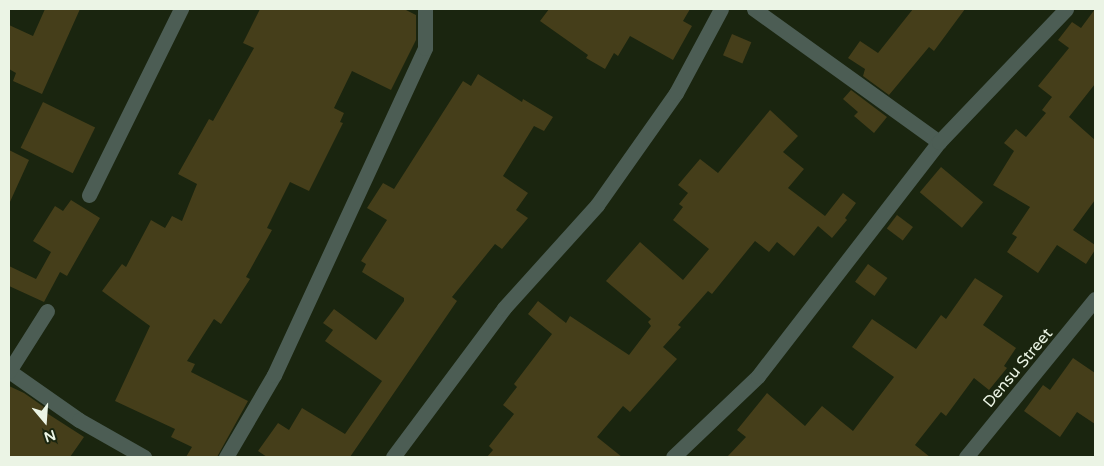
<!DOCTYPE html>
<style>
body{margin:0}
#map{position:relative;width:1104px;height:466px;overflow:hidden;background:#1a250f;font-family:"Varela Round",sans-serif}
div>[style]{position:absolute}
.building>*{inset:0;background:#453e1a;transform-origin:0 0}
.minor>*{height:15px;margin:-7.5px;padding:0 7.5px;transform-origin:7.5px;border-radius:7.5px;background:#4c5d54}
span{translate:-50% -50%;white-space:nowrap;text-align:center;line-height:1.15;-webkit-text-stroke:4px #1a250f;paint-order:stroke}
.street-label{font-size:16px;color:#ebf4e5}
.frame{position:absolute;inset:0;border:10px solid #ebf4e5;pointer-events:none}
.north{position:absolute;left:20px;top:396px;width:50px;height:50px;-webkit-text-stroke:4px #1a250f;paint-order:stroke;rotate:162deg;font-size:14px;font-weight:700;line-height:20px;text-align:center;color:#ebf4e5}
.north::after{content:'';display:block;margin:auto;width:18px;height:22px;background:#ebf4e5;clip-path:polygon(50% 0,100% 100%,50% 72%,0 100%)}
</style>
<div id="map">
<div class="building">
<i style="clip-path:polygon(45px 9px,80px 9px,42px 94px,13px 81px,16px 73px,9px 69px,9px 25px,33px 36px)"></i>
<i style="clip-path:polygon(260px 9px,404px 9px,416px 15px,416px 40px,391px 90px,352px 71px,334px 108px,344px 113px,340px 122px,343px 123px,309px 191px,290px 182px,267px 228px,272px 230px,246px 277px,250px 279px,221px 324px,214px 319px,187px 361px,195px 364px,191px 372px,248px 401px,217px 457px,186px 457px,192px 447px,171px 437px,175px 429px,115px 401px,150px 326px,102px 291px,122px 264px,126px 267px,151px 220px,165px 228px,172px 216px,182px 221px,197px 184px,178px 174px,209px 119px,213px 121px,254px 48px,243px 43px)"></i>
<i style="clip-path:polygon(549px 9px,690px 9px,683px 21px,692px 26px,673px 60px,630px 36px,618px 56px,614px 53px,605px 69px,586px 58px,588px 55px,540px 21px)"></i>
<i style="clip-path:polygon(913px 9px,965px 9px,934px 51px,929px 47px,889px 95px,863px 76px,865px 69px,848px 58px,860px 41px,878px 53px)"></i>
<i style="clip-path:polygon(1095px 9px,1095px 84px,1069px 117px,1095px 140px,1095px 200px,1073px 230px,1095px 245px,1095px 250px,1086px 264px,1057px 245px,1038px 273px,1007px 252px,1017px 237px,1012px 234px,1030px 207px,993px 185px,1014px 151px,1004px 143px,1016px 129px,1026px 137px,1046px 113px,1042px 110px,1052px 97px,1038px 86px,1069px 48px,1058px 40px,1072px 22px,1081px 28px)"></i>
<i style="left:732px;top:34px;width:21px;height:23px;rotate:23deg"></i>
<i style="clip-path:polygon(478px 74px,522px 102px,523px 99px,553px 117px,544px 131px,534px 126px,503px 176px,528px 193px,516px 210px,528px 218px,502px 249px,495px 244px,452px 297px,457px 301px,350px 457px,267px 457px,258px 451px,278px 423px,289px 430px,302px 408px,345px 434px,382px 381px,325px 341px,333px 330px,323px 323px,334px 309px,376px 340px,404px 301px,404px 298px,362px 272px,366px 264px,361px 261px,387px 220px,367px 208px,383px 183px,394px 189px,463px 81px,471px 86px)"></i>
<i style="clip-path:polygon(851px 90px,887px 117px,874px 133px,854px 116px,858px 112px,843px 99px)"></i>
<i style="left:43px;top:102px;width:58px;height:51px;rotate:26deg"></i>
<i style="clip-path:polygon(770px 110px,798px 136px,783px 152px,804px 169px,788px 188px,825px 216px,843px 193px,856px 203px,845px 218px,847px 220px,832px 238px,818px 226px,794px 256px,777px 242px,769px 252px,755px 241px,712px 294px,708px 291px,678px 325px,681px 327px,663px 347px,677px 359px,630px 412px,623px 406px,597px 437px,622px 457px,487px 457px,493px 450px,489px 446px,514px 414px,503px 405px,517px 387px,514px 384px,552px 334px,528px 314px,538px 301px,566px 323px,570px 316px,629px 355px,651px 326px,648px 322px,651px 319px,606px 281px,640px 242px,683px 280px,709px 249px,673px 220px,683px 207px,679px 204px,688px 193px,678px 185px,700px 159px,718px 173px)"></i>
<i style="clip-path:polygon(9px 150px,29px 160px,9px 204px)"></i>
<i style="left:941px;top:167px;width:55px;height:33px;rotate:40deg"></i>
<i style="clip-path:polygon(71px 200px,100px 218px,67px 276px,60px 272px,44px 302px,9px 286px,9px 266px,36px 279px,51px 252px,33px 241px,55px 206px,63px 211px)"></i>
<i style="left:897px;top:215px;width:20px;height:17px;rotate:37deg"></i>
<i style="left:868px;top:264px;width:24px;height:22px;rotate:36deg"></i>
<i style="clip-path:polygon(975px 278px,1003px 296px,983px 325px,1016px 348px,1004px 366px,1007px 368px,989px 390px,974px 378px,946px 416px,941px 412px,915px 445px,930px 457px,727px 457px,746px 437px,737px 430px,767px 393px,805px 426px,822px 406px,853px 431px,894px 377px,852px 347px,872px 319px,916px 349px,941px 315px,946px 319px)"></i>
<i style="clip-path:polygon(1073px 358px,1095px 373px,1095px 424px,1077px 412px,1060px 437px,1024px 411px,1043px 385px,1050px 390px)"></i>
<i style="clip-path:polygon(9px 386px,24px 393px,44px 407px,42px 410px,84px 437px,70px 457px,9px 457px)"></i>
</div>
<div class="minor">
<i style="left:754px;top:9px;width:228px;rotate:35.7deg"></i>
<i style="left:89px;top:195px;width:208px;rotate:-63.7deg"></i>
<i style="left:9px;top:371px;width:85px;rotate:35deg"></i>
<i style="left:79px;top:420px;width:75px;rotate:29.6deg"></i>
<i style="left:9px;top:371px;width:71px;rotate:-57.7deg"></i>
<i style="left:226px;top:457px;width:95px;rotate:-59.7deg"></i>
<i style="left:274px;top:375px;width:360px;rotate:-65.2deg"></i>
<i style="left:425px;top:48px;width:39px;rotate:-90deg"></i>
<i style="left:393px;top:457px;width:186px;rotate:-53.3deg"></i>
<i style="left:504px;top:308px;width:139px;rotate:-47.9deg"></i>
<i style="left:597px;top:205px;width:137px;rotate:-54.8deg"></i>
<i style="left:676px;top:93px;width:95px;rotate:-61.8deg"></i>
<i style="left:673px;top:457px;width:117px;rotate:-43.6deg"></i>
<i style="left:758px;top:376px;width:296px;rotate:-52.3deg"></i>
<i style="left:939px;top:142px;width:184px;rotate:-46.3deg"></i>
<i style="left:966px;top:457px;width:204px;rotate:-50.8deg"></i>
</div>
<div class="street-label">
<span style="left:1018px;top:368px;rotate:-50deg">Densu Street</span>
</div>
<div class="frame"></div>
<div class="north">N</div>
</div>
